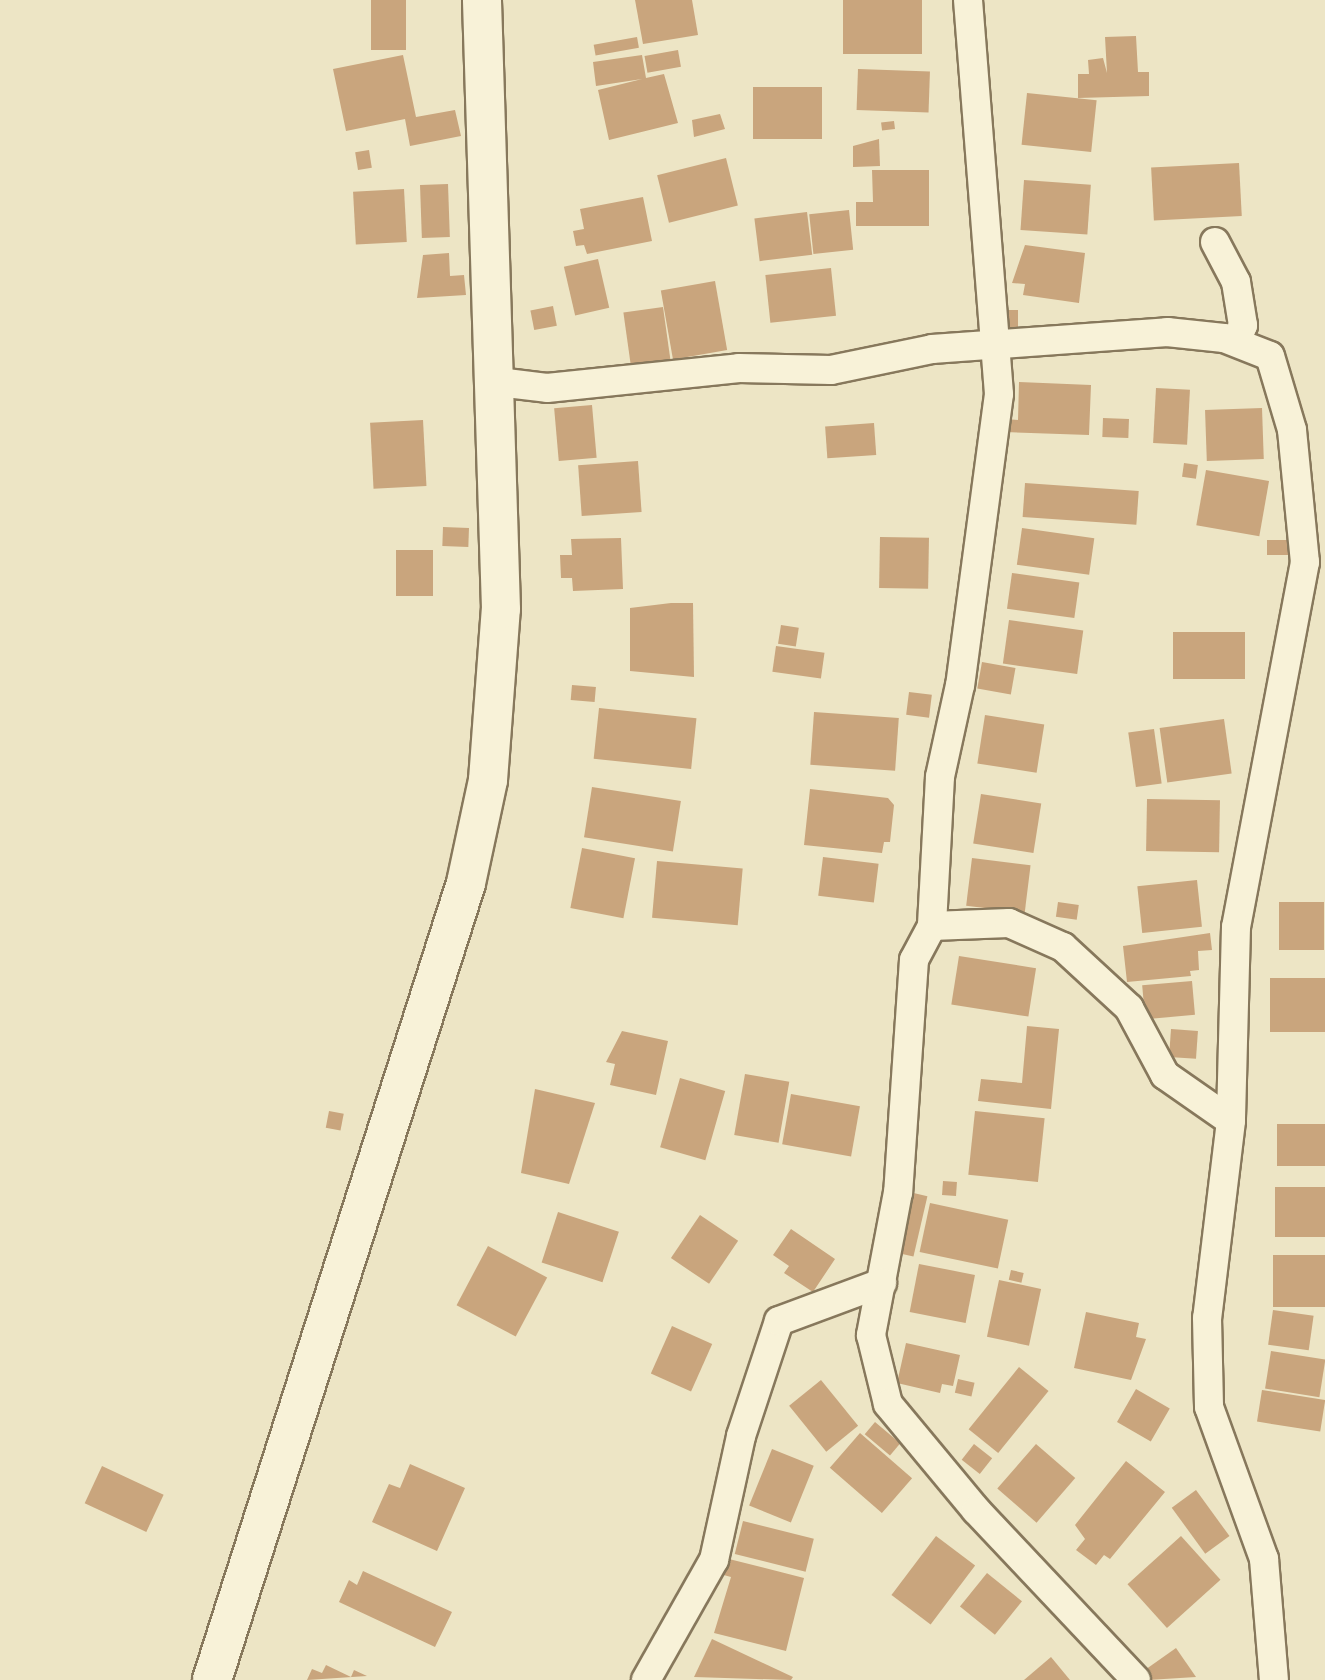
<!DOCTYPE html>
<style>
body{margin:0}
#map{position:relative;width:1325px;height:1680px;overflow:hidden;background:#ede5c5;font-family:Bitter,serif}
div>[style]{position:absolute}
.building>*{inset:0;background:#c9a57d;transform-origin:0 0}
.roads{filter:drop-shadow(2px 0 #87785c) drop-shadow(-2px 0 #87785c) drop-shadow(0 2px #87785c) drop-shadow(0 -2px #87785c)}
.street>*{height:28px;margin:-14px;padding:0 14px;transform-origin:14px;border-radius:14px;background:#f8f2d8}
.secondary>*{height:38px;margin:-19px;padding:0 19px;transform-origin:19px;border-radius:19px;background:#f8f2d8}
span{translate:-50% -50%;white-space:nowrap;text-align:center;line-height:1.15;-webkit-text-stroke:7px #f4efd5;paint-order:stroke}
</style>
<div id="map">
<div class="building">
<i style="left:371px;top:0;width:35px;height:50px"></i>
<i style="clip-path:polygon(635px 0,692px 0,698px 35px,643px 44px)"></i>
<i style="left:843px;top:0;width:79px;height:54px"></i>
<i style="clip-path:polygon(1136px 36px,1138px 72px,1149px 72px,1149px 96px,1078px 98px,1078px 74px,1089px 74px,1088px 60px,1103px 58px,1107px 73px,1105px 37px)"></i>
<i style="left:637px;top:37px;width:11px;height:44px;rotate:80deg"></i>
<i style="left:678px;top:50px;width:17px;height:34px;rotate:80deg"></i>
<i style="clip-path:polygon(403px 55px,416px 117px,455px 110px,461px 136px,410px 146px,405px 119px,346px 131px,333px 69px)"></i>
<i style="clip-path:polygon(642px 55px,646px 78px,664px 74px,678px 123px,609px 140px,598px 90px,642px 79px,596px 86px,593px 62px)"></i>
<i style="left:858px;top:69px;width:72px;height:41px;rotate:2deg"></i>
<i style="left:753px;top:87px;width:69px;height:52px"></i>
<i style="left:1027px;top:93px;width:70px;height:52px;rotate:6deg"></i>
<i style="clip-path:polygon(720px 114px,725px 129px,694px 137px,692px 120px)"></i>
<i style="left:894px;top:121px;width:8px;height:13px;rotate:83deg"></i>
<i style="clip-path:polygon(879px 139px,880px 166px,853px 167px,853px 146px)"></i>
<i style="left:369px;top:150px;width:18px;height:14px;rotate:81deg"></i>
<i style="left:726px;top:158px;width:49px;height:71px;rotate:76deg"></i>
<i style="left:1239px;top:163px;width:53px;height:88px;rotate:87deg"></i>
<i style="clip-path:polygon(872px 170px,929px 170px,929px 226px,856px 226px,856px 202px,873px 202px)"></i>
<i style="left:1024px;top:180px;width:67px;height:50px;rotate:4deg"></i>
<i style="left:448px;top:184px;width:53px;height:28px;rotate:88deg"></i>
<i style="left:404px;top:189px;width:53px;height:51px;rotate:87deg"></i>
<i style="clip-path:polygon(643px 197px,652px 241px,587px 254px,584px 245px,576px 246px,573px 231px,584px 229px,580px 209px)"></i>
<i style="left:849px;top:210px;width:40px;height:40px;rotate:84deg"></i>
<i style="left:807px;top:212px;width:43px;height:53px;rotate:83deg"></i>
<i style="clip-path:polygon(1025px 245px,1085px 253px,1079px 303px,1023px 295px,1025px 284px,1012px 283px)"></i>
<i style="clip-path:polygon(449px 253px,450px 276px,464px 275px,466px 295px,417px 298px,423px 255px)"></i>
<i style="left:598px;top:259px;width:50px;height:35px;rotate:77deg"></i>
<i style="left:831px;top:268px;width:48px;height:66px;rotate:84deg"></i>
<i style="left:715px;top:281px;width:70px;height:55px;rotate:80deg"></i>
<i style="left:553px;top:306px;width:20px;height:23px;rotate:79deg"></i>
<i style="left:663px;top:307px;width:57px;height:40px;rotate:82deg"></i>
<i style="left:994px;top:310px;width:24px;height:21px"></i>
<i style="clip-path:polygon(1019px 382px,1091px 385px,1089px 435px,1005px 432px,1006px 419px,1018px 420px)"></i>
<i style="left:1156px;top:388px;width:34px;height:55px;rotate:3deg"></i>
<i style="left:592px;top:405px;width:53px;height:38px;rotate:85deg"></i>
<i style="left:1262px;top:408px;width:51px;height:57px;rotate:88deg"></i>
<i style="left:1103px;top:418px;width:26px;height:19px;rotate:2deg"></i>
<i style="left:423px;top:420px;width:66px;height:53px;rotate:87deg"></i>
<i style="left:874px;top:423px;width:32px;height:49px;rotate:86deg"></i>
<i style="left:638px;top:461px;width:51px;height:60px;rotate:86deg"></i>
<i style="left:1184px;top:463px;width:14px;height:14px;rotate:8deg"></i>
<i style="left:1206px;top:470px;width:64px;height:56px;rotate:10deg"></i>
<i style="left:1025px;top:483px;width:114px;height:34px;rotate:4deg"></i>
<i style="left:443px;top:527px;width:26px;height:19px;rotate:2deg"></i>
<i style="left:1022px;top:528px;width:73px;height:37px;rotate:8deg"></i>
<i style="left:880px;top:537px;width:49px;height:51px;rotate:1deg"></i>
<i style="clip-path:polygon(621px 538px,623px 589px,573px 591px,572px 578px,561px 578px,560px 555px,572px 555px,571px 539px)"></i>
<i style="left:1288px;top:540px;width:15px;height:21px;rotate:90deg"></i>
<i style="left:396px;top:550px;width:37px;height:46px"></i>
<i style="left:1012px;top:573px;width:68px;height:36px;rotate:8deg"></i>
<i style="clip-path:polygon(671px 603px,693px 603px,694px 677px,630px 671px,630px 608px)"></i>
<i style="left:1009px;top:620px;width:75px;height:44px;rotate:8deg"></i>
<i style="left:781px;top:625px;width:18px;height:19px;rotate:9deg"></i>
<i style="left:1173px;top:632px;width:72px;height:47px"></i>
<i style="left:776px;top:646px;width:49px;height:26px;rotate:8deg"></i>
<i style="left:982px;top:662px;width:34px;height:27px;rotate:10deg"></i>
<i style="left:572px;top:685px;width:24px;height:15px;rotate:5deg"></i>
<i style="left:909px;top:692px;width:23px;height:23px;rotate:7deg"></i>
<i style="left:599px;top:708px;width:98px;height:51px;rotate:6deg"></i>
<i style="left:814px;top:712px;width:85px;height:53px;rotate:4deg"></i>
<i style="left:985px;top:715px;width:60px;height:49px;rotate:9deg"></i>
<i style="left:1224px;top:719px;width:55px;height:65px;rotate:82deg"></i>
<i style="left:1154px;top:729px;width:55px;height:26px;rotate:82deg"></i>
<i style="left:592px;top:787px;width:90px;height:51px;rotate:9deg"></i>
<i style="clip-path:polygon(810px 789px,888px 798px,894px 805px,890px 842px,884px 842px,882px 853px,804px 845px)"></i>
<i style="left:981px;top:794px;width:61px;height:50px;rotate:9deg"></i>
<i style="left:1147px;top:799px;width:73px;height:52px;rotate:1deg"></i>
<i style="left:582px;top:848px;width:54px;height:61px;rotate:11deg"></i>
<i style="left:823px;top:857px;width:56px;height:39px;rotate:7deg"></i>
<i style="left:972px;top:858px;width:59px;height:48px;rotate:7deg"></i>
<i style="left:657px;top:861px;width:86px;height:57px;rotate:5deg"></i>
<i style="left:1197px;top:880px;width:47px;height:60px;rotate:84deg"></i>
<i style="left:1058px;top:902px;width:21px;height:15px;rotate:8deg"></i>
<i style="left:1324px;top:902px;width:48px;height:45px;rotate:90deg"></i>
<i style="clip-path:polygon(1210px 933px,1212px 950px,1198px 951px,1199px 970px,1190px 971px,1191px 976px,1127px 982px,1123px 946px)"></i>
<i style="left:959px;top:956px;width:78px;height:49px;rotate:9deg"></i>
<i style="left:1325px;top:978px;width:54px;height:55px;rotate:90deg"></i>
<i style="left:1192px;top:981px;width:34px;height:50px;rotate:85deg"></i>
<i style="clip-path:polygon(1027px 1026px,1059px 1029px,1051px 1109px,978px 1101px,981px 1079px,1022px 1083px)"></i>
<i style="left:1171px;top:1029px;width:27px;height:28px;rotate:4deg"></i>
<i style="clip-path:polygon(622px 1031px,668px 1041px,656px 1095px,610px 1085px,615px 1064px,606px 1062px)"></i>
<i style="left:745px;top:1074px;width:45px;height:62px;rotate:10deg"></i>
<i style="left:680px;top:1078px;width:47px;height:72px;rotate:16deg"></i>
<i style="clip-path:polygon(535px 1089px,595px 1103px,569px 1184px,521px 1173px)"></i>
<i style="left:791px;top:1094px;width:70px;height:51px;rotate:10deg"></i>
<i style="left:329px;top:1111px;width:15px;height:17px;rotate:11deg"></i>
<i style="left:975px;top:1111px;width:70px;height:64px;rotate:6deg"></i>
<i style="left:1277px;top:1124px;width:48px;height:42px"></i>
<i style="left:943px;top:1181px;width:14px;height:14px;rotate:4deg"></i>
<i style="left:1275px;top:1187px;width:50px;height:50px"></i>
<i style="left:905px;top:1191px;width:23px;height:62px;rotate:13deg"></i>
<i style="left:930px;top:1203px;width:80px;height:50px;rotate:12deg"></i>
<i style="left:558px;top:1212px;width:64px;height:53px;rotate:18deg"></i>
<i style="left:700px;top:1215px;width:46px;height:52px;rotate:34deg"></i>
<i style="clip-path:polygon(791px 1229px,835px 1259px,813px 1292px,784px 1273px,789px 1266px,773px 1255px)"></i>
<i style="left:488px;top:1246px;width:67px;height:67px;rotate:28deg"></i>
<i style="left:1273px;top:1255px;width:52px;height:52px"></i>
<i style="left:919px;top:1264px;width:57px;height:49px;rotate:11deg"></i>
<i style="left:1011px;top:1270px;width:13px;height:10px;rotate:13deg"></i>
<i style="left:999px;top:1280px;width:43px;height:58px;rotate:12deg"></i>
<i style="left:1273px;top:1310px;width:41px;height:35px;rotate:8deg"></i>
<i style="clip-path:polygon(1086px 1312px,1139px 1323px,1136px 1337px,1146px 1339px,1131px 1380px,1074px 1368px)"></i>
<i style="left:672px;top:1326px;width:44px;height:52px;rotate:24deg"></i>
<i style="clip-path:polygon(906px 1343px,960px 1355px,953px 1386px,942px 1384px,940px 1393px,897px 1383px)"></i>
<i style="left:1271px;top:1351px;width:55px;height:38px;rotate:9deg"></i>
<i style="left:1019px;top:1367px;width:38px;height:80px;rotate:39deg"></i>
<i style="left:958px;top:1379px;width:17px;height:14px;rotate:13deg"></i>
<i style="left:821px;top:1380px;width:59px;height:41px;rotate:51deg"></i>
<i style="left:1136px;top:1389px;width:39px;height:38px;rotate:30deg"></i>
<i style="left:1262px;top:1390px;width:64px;height:32px;rotate:9deg"></i>
<i style="left:875px;top:1422px;width:33px;height:16px;rotate:40deg"></i>
<i style="left:860px;top:1433px;width:69px;height:46px;rotate:41deg"></i>
<i style="left:974px;top:1444px;width:23px;height:20px;rotate:38deg"></i>
<i style="left:1036px;top:1444px;width:52px;height:59px;rotate:41deg"></i>
<i style="left:772px;top:1449px;width:45px;height:61px;rotate:22deg"></i>
<i style="clip-path:polygon(1126px 1461px,1165px 1492px,1110px 1559px,1104px 1555px,1096px 1565px,1076px 1550px,1085px 1539px,1075px 1525px)"></i>
<i style="clip-path:polygon(410px 1464px,465px 1488px,437px 1551px,372px 1522px,389px 1484px,400px 1488px)"></i>
<i style="left:102px;top:1466px;width:68px;height:41px;rotate:25deg"></i>
<i style="left:1196px;top:1490px;width:57px;height:30px;rotate:54deg"></i>
<i style="left:743px;top:1521px;width:73px;height:34px;rotate:14deg"></i>
<i style="left:936px;top:1536px;width:49px;height:74px;rotate:37deg"></i>
<i style="left:1181px;top:1536px;width:59px;height:72px;rotate:48deg"></i>
<i style="clip-path:polygon(725px 1558px,804px 1578px,786px 1651px,714px 1633px,731px 1577px,720px 1574px)"></i>
<i style="clip-path:polygon(363px 1571px,452px 1612px,435px 1647px,339px 1602px,349px 1580px,357px 1585px)"></i>
<i style="left:987px;top:1573px;width:45px;height:43px;rotate:39deg"></i>
<i style="clip-path:polygon(712px 1639px,793px 1677px,791px 1680px,694px 1677px)"></i>
<i style="clip-path:polygon(1176px 1648px,1196px 1677px,1148px 1680px,1142px 1672px)"></i>
<i style="clip-path:polygon(1051px 1657px,1070px 1680px,1024px 1680px)"></i>
<i style="clip-path:polygon(326px 1665px,351px 1677px,354px 1670px,367px 1676px,307px 1680px,312px 1669px,322px 1673px)"></i>
</div>
<div class="roads">
<div class="street">
<i style="left:968px;top:0;width:395px;rotate:85.5deg"></i>
<i style="left:999px;top:394px;width:294px;rotate:97.6deg"></i>
<i style="left:960px;top:685px;width:94px;rotate:102.3deg"></i>
<i style="left:940px;top:777px;width:149px;rotate:93.1deg"></i>
<i style="left:932px;top:926px;width:38px;rotate:118deg"></i>
<i style="left:914px;top:960px;width:233px;rotate:93.9deg"></i>
<i style="left:898px;top:1192px;width:146px;rotate:100.7deg"></i>
<i style="left:871px;top:1335px;width:71px;rotate:76.2deg"></i>
<i style="left:888px;top:1404px;width:138px;rotate:50.3deg"></i>
<i style="left:976px;top:1510px;width:233px;rotate:46.7deg"></i>
<i style="left:1215px;top:242px;width:45px;rotate:62.3deg"></i>
<i style="left:1236px;top:282px;width:44px;rotate:80.8deg"></i>
<i style="left:1243px;top:325px;width:18px;rotate:112deg"></i>
<i style="left:498px;top:382px;width:49px;rotate:7deg"></i>
<i style="left:547px;top:388px;width:193px;rotate:-5.9deg"></i>
<i style="left:739px;top:368px;width:92px;rotate:1.2deg"></i>
<i style="left:831px;top:370px;width:103px;rotate:-11.7deg"></i>
<i style="left:932px;top:349px;width:236px;rotate:-4.1deg"></i>
<i style="left:1167px;top:332px;width:57px;rotate:6deg"></i>
<i style="left:1224px;top:338px;width:49px;rotate:21.4deg"></i>
<i style="left:1270px;top:356px;width:77px;rotate:73.4deg"></i>
<i style="left:1292px;top:430px;width:133px;rotate:84.4deg"></i>
<i style="left:1305px;top:562px;width:371px;rotate:100.7deg"></i>
<i style="left:1236px;top:927px;width:194px;rotate:91.5deg"></i>
<i style="left:1231px;top:1121px;width:198px;rotate:96.9deg"></i>
<i style="left:1207px;top:1318px;width:89px;rotate:88.7deg"></i>
<i style="left:1209px;top:1407px;width:162px;rotate:70.1deg"></i>
<i style="left:1264px;top:1559px;width:121px;rotate:85.3deg"></i>
<i style="left:932px;top:926px;width:77px;rotate:-2.2deg"></i>
<i style="left:1009px;top:923px;width:59px;rotate:24deg"></i>
<i style="left:1063px;top:947px;width:90px;rotate:42.7deg"></i>
<i style="left:1129px;top:1008px;width:76px;rotate:61.8deg"></i>
<i style="left:1165px;top:1075px;width:80px;rotate:34.9deg"></i>
<i style="left:646px;top:1680px;width:138px;rotate:-60.5deg"></i>
<i style="left:714px;top:1560px;width:127px;rotate:-77.7deg"></i>
<i style="left:741px;top:1436px;width:121px;rotate:-71.7deg"></i>
<i style="left:779px;top:1321px;width:110px;rotate:-20.3deg"></i>
</div>
<div class="secondary">
<i style="left:212px;top:1680px;width:836px;rotate:-72.32deg"></i>
<i style="left:466px;top:883px;width:105px;rotate:-77.9deg"></i>
<i style="left:488px;top:780px;width:171px;rotate:-85.7deg"></i>
<i style="left:501px;top:609px;width:609px;rotate:-91.79deg"></i>
</div>
</div>
</div>
